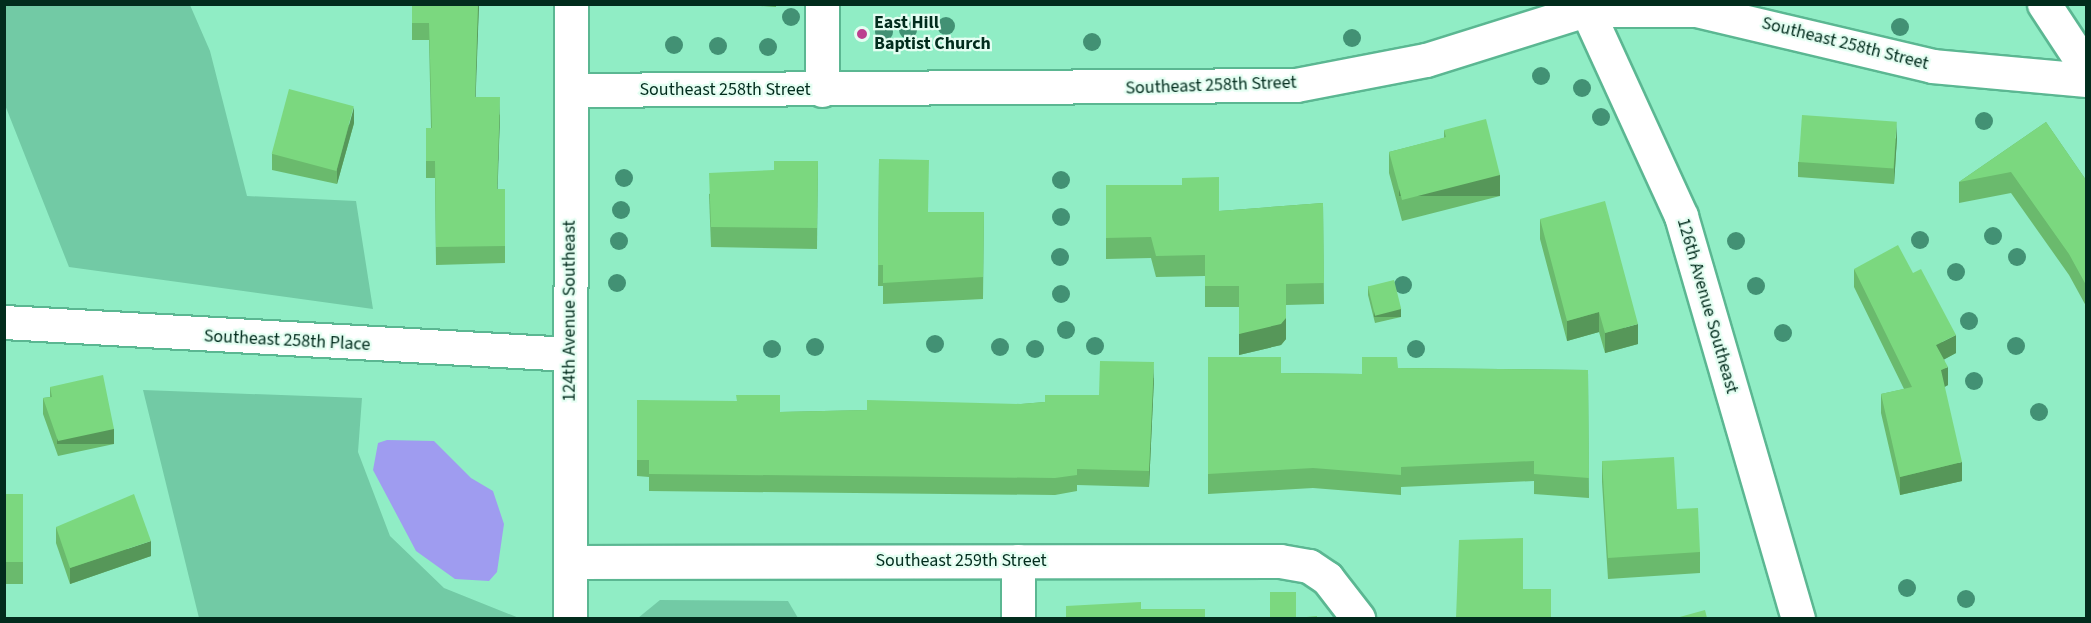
<!DOCTYPE html>
<style>
body{margin:0}
#map{position:relative;width:2091px;height:623px;overflow:hidden;background:#90edc5;font-family:"Source Sans 3",sans-serif}
div>[style]{position:absolute}
.green>*{inset:0;background:#72caa5}
.water>*{inset:0;background:#9f9cf0}
.roads{filter:drop-shadow(2px 0 #5bb792) drop-shadow(-2px 0 #5bb792) drop-shadow(0 2px #5bb792) drop-shadow(0 -2px #5bb792)}
.minor>*{height:33px;margin:-16.5px;padding:0 16.5px;transform-origin:16.5px;border-radius:16.5px;background:#fff}
.trees>*{width:18px;height:18px;margin:-9px;border-radius:50%;background:#429174}
.wall>*{inset:0;background:#6aba6d;transform-origin:0 0}
.shaded-wall>*{inset:0;background:#569759;transform-origin:0 0}
.building>*{inset:0;background:#7bd87f;transform-origin:0 0}
.dots>*{width:16px;height:16px;translate:-50% -50%;box-sizing:border-box;border:3px solid #e4fef2;border-radius:50%}
span{translate:-50% -50%;white-space:nowrap;text-align:center;line-height:1.15;-webkit-text-stroke:4.5px #e4fef2;paint-order:stroke}
.poi-label{font-size:18px;color:#022c1d;font-weight:700}
.left{translate:0 -50%;text-align:left}
.street-label{font-size:18px;color:#022c1d}
.frame{position:absolute;inset:0;border:6px solid #022c1d;pointer-events:none}
</style>
<div id="map">
<div class="green">
<i style="clip-path:polygon(5px 4px,190px 5px,210px 51px,247px 196px,356px 201px,373px 309px,69px 267px,5px 105px)"></i>
<i style="clip-path:polygon(143px 390px,362px 398px,358px 452px,390px 536px,444px 588px,519px 618px,199px 618px)"></i>
<i style="clip-path:polygon(660px 600px,788px 601px,798px 618px,638px 618px)"></i>
</div>
<div class="water">
<i style="clip-path:polygon(387px 440px,434px 441px,471px 478px,493px 491px,504px 524px,497px 572px,489px 581px,455px 579px,416px 551px,373px 470px,378px 443px)"></i>
</div>
<div class="roads">
<div class="minor">
<i style="left:822px;top:4px;width:86px;rotate:90deg"></i>
<i style="left:1584px;top:4px;width:233px;rotate:65.4deg"></i>
<i style="left:1681px;top:216px;width:419px;rotate:73.8deg"></i>
<i style="left:2044px;top:4px;width:77px;rotate:56.7deg"></i>
<i style="left:571px;top:90px;width:725px;rotate:-0.4deg"></i>
<i style="left:1296px;top:85px;width:132px;rotate:-10.9deg"></i>
<i style="left:1426px;top:60px;width:168px;rotate:-17.4deg"></i>
<i style="left:1586px;top:10px;width:110px"></i>
<i style="left:1696px;top:10px;width:243px;rotate:13.3deg"></i>
<i style="left:1932px;top:66px;width:155px;rotate:5.2deg"></i>
<i style="left:4px;top:322px;width:567px;rotate:3.24deg"></i>
<i style="left:1018px;top:561px;width:57px;rotate:90deg"></i>
<i style="left:570px;top:562px;width:710px;rotate:-0.08deg"></i>
<i style="left:1280px;top:561px;width:29px;rotate:10deg"></i>
<i style="left:1309px;top:566px;width:22px;rotate:34deg"></i>
<i style="left:1327px;top:578px;width:51px;rotate:52.2deg"></i>
<i style="left:570px;top:618px;width:614px;rotate:-89.91deg"></i>
</div>
</div>
<div class="trees">
<i style="left:791px;top:17px"></i>
<i style="left:946px;top:26px"></i>
<i style="left:1900px;top:27px"></i>
<i style="left:908px;top:30px"></i>
<i style="left:884px;top:32px"></i>
<i style="left:1352px;top:38px"></i>
<i style="left:1092px;top:42px"></i>
<i style="left:674px;top:45px"></i>
<i style="left:718px;top:46px"></i>
<i style="left:768px;top:47px"></i>
<i style="left:1541px;top:76px"></i>
<i style="left:1582px;top:88px"></i>
<i style="left:1601px;top:117px"></i>
<i style="left:1984px;top:121px"></i>
<i style="left:624px;top:178px"></i>
<i style="left:1061px;top:180px"></i>
<i style="left:621px;top:210px"></i>
<i style="left:1061px;top:217px"></i>
<i style="left:1993px;top:236px"></i>
<i style="left:1920px;top:240px"></i>
<i style="left:619px;top:241px"></i>
<i style="left:1736px;top:241px"></i>
<i style="left:1060px;top:257px"></i>
<i style="left:2017px;top:257px"></i>
<i style="left:1956px;top:272px"></i>
<i style="left:617px;top:283px"></i>
<i style="left:1403px;top:285px"></i>
<i style="left:1756px;top:286px"></i>
<i style="left:1061px;top:294px"></i>
<i style="left:1969px;top:321px"></i>
<i style="left:1066px;top:330px"></i>
<i style="left:1783px;top:333px"></i>
<i style="left:935px;top:344px"></i>
<i style="left:1095px;top:346px"></i>
<i style="left:2016px;top:346px"></i>
<i style="left:815px;top:347px"></i>
<i style="left:1000px;top:347px"></i>
<i style="left:772px;top:349px"></i>
<i style="left:1035px;top:349px"></i>
<i style="left:1416px;top:349px"></i>
<i style="left:1974px;top:381px"></i>
<i style="left:2039px;top:412px"></i>
<i style="left:1907px;top:588px"></i>
<i style="left:1966px;top:599px"></i>
</div>
<div class="wall">
<i style="clip-path:polygon(412px 4px,479px 4px,475px 97px,500px 115px,497px 189px,505px 189px,505px 263px,436px 265px,435px 178px,426px 178px,426px 128px,431px 128px,429px 40px,412px 40px)"></i>
<i style="clip-path:polygon(734px 4px,776px 4px,776px 7px)"></i>
<i style="clip-path:polygon(2046px 122px,2086px 180px,2086px 306px,2069px 275px,2011px 193px,1959px 203px,1959px 182px)"></i>
<i style="clip-path:polygon(354px 123px,337px 184px,272px 170px,272px 154px)"></i>
<i style="clip-path:polygon(1444px 130px,1500px 196px,1402px 221px,1389px 173px,1389px 152px,1444px 138px)"></i>
<i style="clip-path:polygon(1897px 138px,1894px 184px,1798px 177px,1798px 162px)"></i>
<i style="clip-path:polygon(879px 159px,928px 212px,984px 212px,983px 299px,883px 304px,883px 286px,878px 286px)"></i>
<i style="clip-path:polygon(818px 161px,817px 249px,711px 247px,709px 194px,774px 170px)"></i>
<i style="clip-path:polygon(1106px 185px,1219px 211px,1323px 203px,1324px 304px,1286px 305px,1286px 339px,1281px 345px,1239px 355px,1239px 307px,1205px 307px,1205px 276px,1156px 277px,1151px 258px,1106px 259px)"></i>
<i style="clip-path:polygon(1540px 219px,1638px 344px,1605px 353px,1599px 332px,1567px 341px,1540px 239px)"></i>
<i style="clip-path:polygon(1854px 269px,1956px 353px,1944px 359px,1948px 385px,1944px 387px,1962px 481px,1900px 495px,1881px 413px,1881px 394px,1904px 389px,1854px 287px)"></i>
<i style="clip-path:polygon(1368px 286px,1401px 317px,1375px 323px,1368px 295px)"></i>
<i style="clip-path:polygon(1208px 357px,1281px 373px,1362px 374px,1398px 368px,1588px 370px,1589px 498px,1534px 494px,1534px 481px,1401px 487px,1401px 495px,1313px 488px,1208px 494px)"></i>
<i style="clip-path:polygon(1154px 378px,1149px 487px,1077px 485px,1077px 491px,1055px 495px,649px 491px,649px 477px,637px 476px,637px 400px,780px 412px,867px 410px,1021px 404px,1045px 402px,1099px 395px)"></i>
<i style="clip-path:polygon(50px 387px,114px 444px,58px 456px,43px 414px,43px 398px,50px 397px)"></i>
<i style="clip-path:polygon(1602px 461px,1700px 552px,1700px 573px,1608px 579px,1602px 482px)"></i>
<i style="left:4px;top:494px;width:19px;height:90px"></i>
<i style="clip-path:polygon(56px 527px,151px 556px,70px 584px,56px 543px)"></i>
</div>
<div class="shaded-wall">
<i style="clip-path:polygon(478px 4px,479px 4px,475px 115px,475px 97px)"></i>
<i style="clip-path:polygon(500px 97px,500px 115px,497px 207px,497px 189px)"></i>
<i style="clip-path:polygon(354px 107px,354px 123px,337px 184px,337px 169px)"></i>
<i style="clip-path:polygon(1897px 122px,1897px 138px,1894px 184px,1894px 169px)"></i>
<i style="left:1500px;top:175px;width:21px;height:101px;rotate:90deg"></i>
<i style="left:1401px;top:309px;width:8px;height:27px;rotate:90deg"></i>
<i style="clip-path:polygon(1599px 312px,1599px 332px,1567px 341px,1567px 321px)"></i>
<i style="clip-path:polygon(1286px 318px,1286px 339px,1281px 345px,1239px 355px,1239px 334px)"></i>
<i style="clip-path:polygon(1638px 324px,1638px 344px,1605px 353px,1605px 333px)"></i>
<i style="clip-path:polygon(1956px 335px,1956px 353px,1936px 364px,1936px 345px)"></i>
<i style="clip-path:polygon(1154px 362px,1154px 378px,1149px 487px,1149px 471px)"></i>
<i style="clip-path:polygon(1948px 367px,1948px 385px,1941px 389px,1941px 370px)"></i>
<i style="left:114px;top:429px;width:15px;height:57px;rotate:90deg"></i>
<i style="clip-path:polygon(1962px 462px,1962px 481px,1900px 495px,1900px 477px)"></i>
<i style="clip-path:polygon(151px 541px,151px 556px,70px 584px,70px 568px)"></i>
</div>
<div class="building">
<i style="clip-path:polygon(412px 4px,478px 4px,475px 97px,500px 97px,497px 189px,505px 189px,505px 246px,436px 247px,435px 161px,426px 161px,426px 128px,432px 128px,429px 23px,412px 23px)"></i>
<i style="left:289px;top:89px;width:67px;height:67px;rotate:15deg"></i>
<i style="left:1802px;top:115px;width:95px;height:47px;rotate:4deg"></i>
<i style="clip-path:polygon(1486px 119px,1500px 175px,1402px 200px,1389px 152px,1446px 137px,1444px 130px)"></i>
<i style="clip-path:polygon(2046px 122px,2086px 180px,2086px 285px,2069px 254px,2011px 172px,1959px 182px)"></i>
<i style="clip-path:polygon(879px 159px,929px 160px,928px 212px,984px 212px,983px 277px,883px 283px,883px 265px,878px 265px)"></i>
<i style="clip-path:polygon(774px 161px,818px 161px,817px 228px,711px 227px,709px 173px,774px 170px)"></i>
<i style="clip-path:polygon(1219px 177px,1219px 211px,1323px 203px,1324px 283px,1286px 284px,1286px 318px,1281px 324px,1239px 334px,1239px 286px,1205px 286px,1205px 255px,1156px 256px,1151px 237px,1106px 238px,1106px 185px,1182px 185px,1182px 178px)"></i>
<i style="clip-path:polygon(1605px 201px,1638px 324px,1605px 333px,1599px 312px,1567px 321px,1540px 219px)"></i>
<i style="clip-path:polygon(1898px 245px,1913px 273px,1921px 269px,1956px 335px,1936px 345px,1948px 367px,1941px 370px,1962px 462px,1900px 477px,1881px 394px,1912px 387px,1854px 269px)"></i>
<i style="left:1394px;top:280px;width:30px;height:27px;rotate:76deg"></i>
<i style="clip-path:polygon(1208px 357px,1281px 357px,1281px 373px,1362px 374px,1362px 357px,1397px 357px,1398px 368px,1588px 370px,1589px 478px,1534px 474px,1534px 461px,1401px 467px,1401px 475px,1313px 468px,1208px 474px)"></i>
<i style="clip-path:polygon(1100px 361px,1154px 362px,1149px 471px,1077px 469px,1077px 475px,1055px 478px,649px 474px,649px 460px,637px 460px,637px 400px,737px 401px,736px 395px,780px 395px,780px 412px,867px 410px,867px 400px,1021px 404px,1045px 402px,1045px 395px,1099px 395px)"></i>
<i style="clip-path:polygon(103px 375px,114px 429px,58px 441px,43px 398px,52px 397px,50px 387px)"></i>
<i style="clip-path:polygon(1674px 457px,1677px 509px,1698px 508px,1700px 552px,1608px 558px,1602px 461px)"></i>
<i style="left:4px;top:494px;width:19px;height:68px"></i>
<i style="clip-path:polygon(134px 494px,151px 541px,70px 568px,56px 527px)"></i>
<i style="clip-path:polygon(1523px 538px,1523px 589px,1551px 589px,1551px 618px,1456px 618px,1459px 540px)"></i>
<i style="clip-path:polygon(1270px 592px,1296px 592px,1296px 618px,1317px 616px,1317px 618px,1066px 618px,1066px 606px,1141px 602px,1141px 609px,1205px 609px,1205px 617px,1270px 617px)"></i>
<i style="clip-path:polygon(1705px 610px,1707px 618px,1676px 618px)"></i>
</div>
<div class="dots">
<i style="left:862px;top:34px;background:#bc408f"></i>
</div>
<div class="poi-label">
<span class="left" style="left:874px;top:34px">East Hill<br>Baptist Church</span>
</div>
<div class="street-label">
<span style="left:1845px;top:44px;rotate:14deg">Southeast 258th Street</span>
<span style="left:1211px;top:86px;rotate:-2deg">Southeast 258th Street</span>
<span style="left:725px;top:90px">Southeast 258th Street</span>
<span style="left:1707px;top:306px;rotate:74deg">126th Avenue Southeast</span>
<span style="left:570px;top:311px;rotate:-90deg">124th Avenue Southeast</span>
<span style="left:287px;top:341px;rotate:3deg">Southeast 258th Place</span>
<span style="left:961px;top:561px">Southeast 259th Street</span>
</div>
<div class="frame"></div>
</div>
